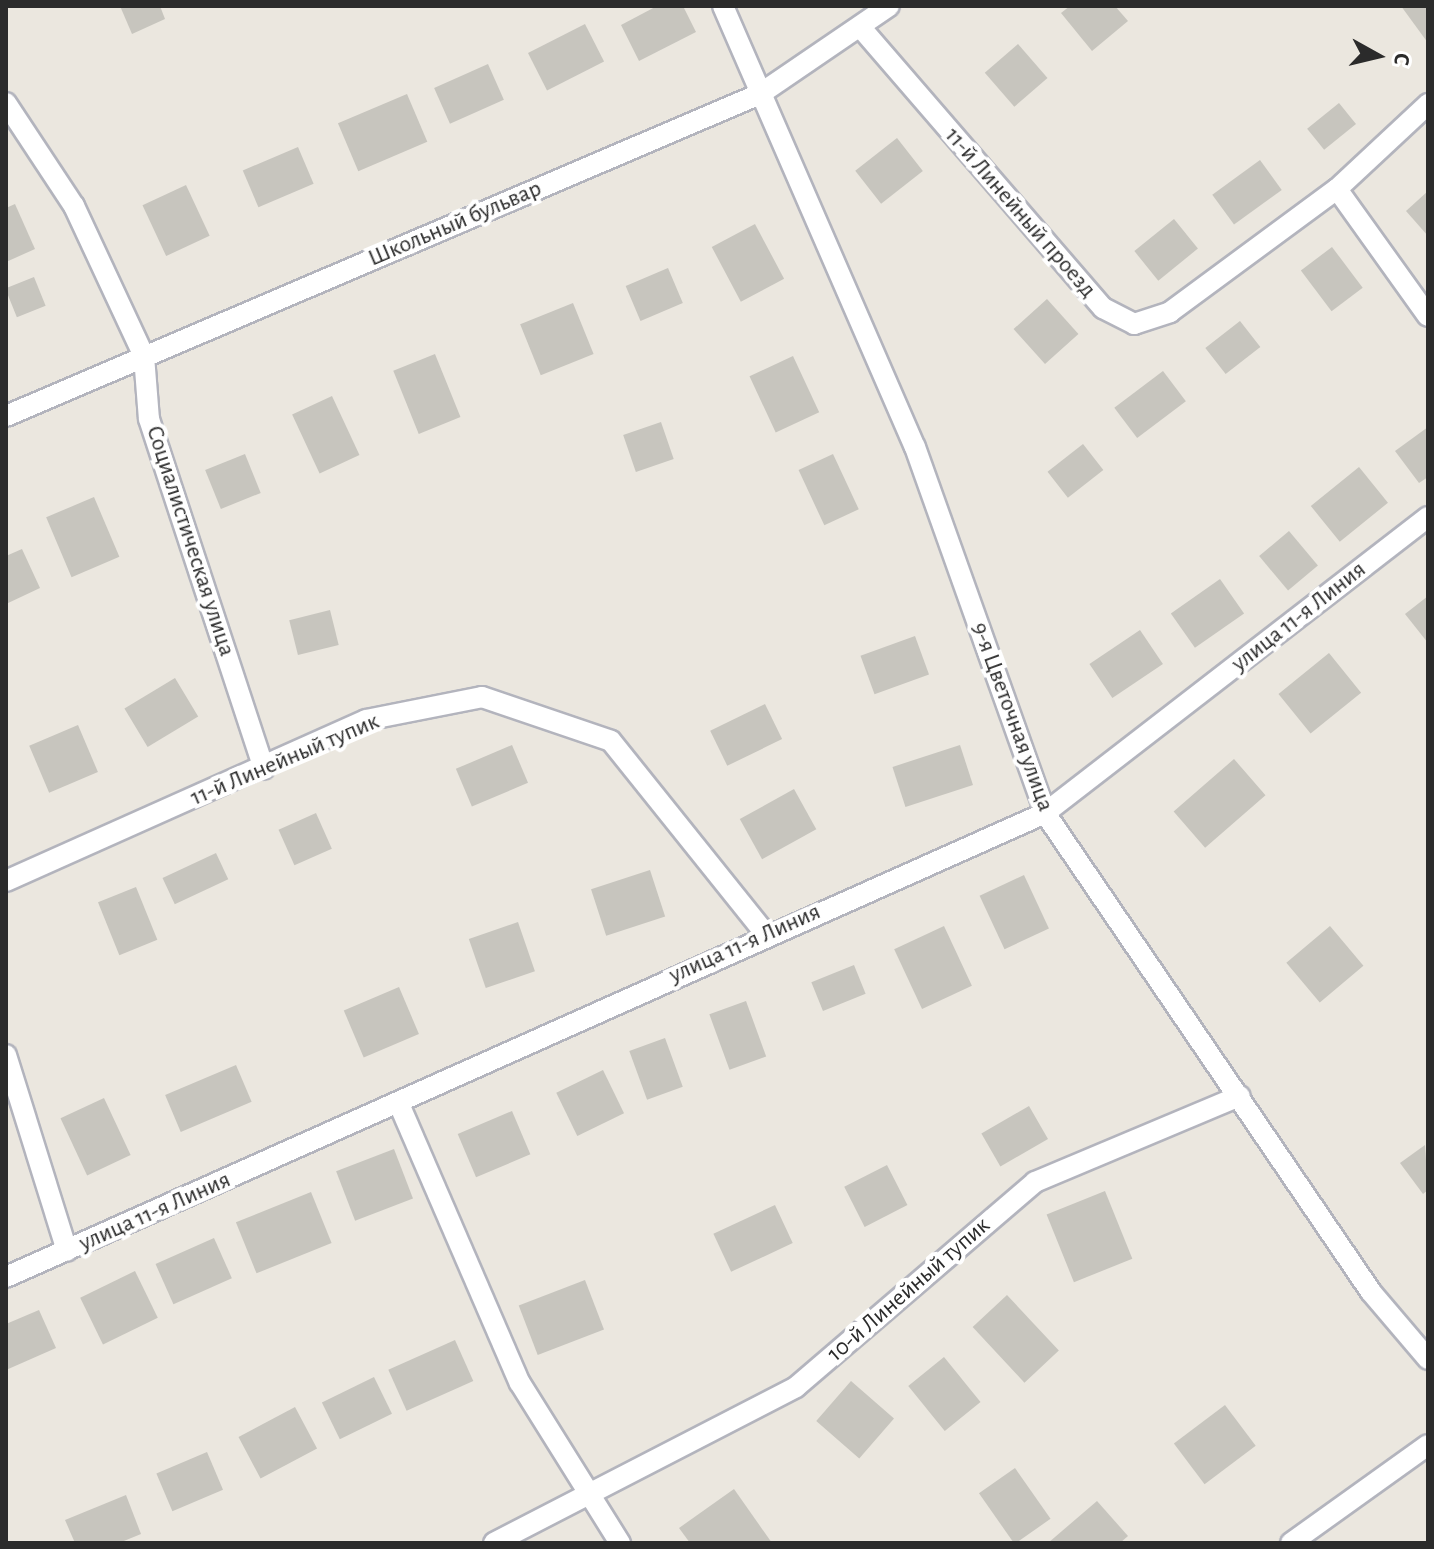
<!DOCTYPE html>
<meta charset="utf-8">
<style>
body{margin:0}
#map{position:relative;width:1434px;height:1549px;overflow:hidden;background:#ebe7df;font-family:"Alegreya Sans",sans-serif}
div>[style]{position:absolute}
.building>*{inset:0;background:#c7c5be;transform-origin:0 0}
.roads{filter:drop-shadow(2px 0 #b3b4bd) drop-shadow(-2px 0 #b3b4bd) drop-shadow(0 2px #b3b4bd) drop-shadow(0 -2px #b3b4bd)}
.lane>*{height:20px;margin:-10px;padding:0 10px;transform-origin:10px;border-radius:10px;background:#fff}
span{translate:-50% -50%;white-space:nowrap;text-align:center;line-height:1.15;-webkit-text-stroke:8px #fff;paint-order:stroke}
.street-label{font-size:24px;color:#2b2b2b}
.frame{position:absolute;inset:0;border:8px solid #2b2b2b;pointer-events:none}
.north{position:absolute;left:1338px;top:16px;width:80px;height:80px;-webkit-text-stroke:6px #fff;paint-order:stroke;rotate:98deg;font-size:22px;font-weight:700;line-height:32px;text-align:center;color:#2b2b2b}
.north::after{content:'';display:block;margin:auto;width:28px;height:36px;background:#2b2b2b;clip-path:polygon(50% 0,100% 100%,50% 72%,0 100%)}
</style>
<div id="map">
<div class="building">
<i style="clip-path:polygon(120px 6px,160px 6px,165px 19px,132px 34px)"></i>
<i style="clip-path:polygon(657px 6px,683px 6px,696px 32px,639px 61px,621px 25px)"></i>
<i style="clip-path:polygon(1070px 6px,1115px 6px,1128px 21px,1092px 51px,1061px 13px)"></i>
<i style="clip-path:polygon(1401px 6px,1428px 6px,1428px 43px)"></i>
<i style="left:585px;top:24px;width:42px;height:64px;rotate:63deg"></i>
<i style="left:1018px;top:44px;width:45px;height:44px;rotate:49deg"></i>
<i style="left:488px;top:64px;width:39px;height:59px;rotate:66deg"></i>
<i style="left:407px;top:94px;width:52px;height:75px;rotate:67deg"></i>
<i style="left:1339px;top:103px;width:27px;height:41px;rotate:51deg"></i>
<i style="left:897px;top:138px;width:42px;height:53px;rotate:52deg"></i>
<i style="left:298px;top:147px;width:40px;height:60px;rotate:67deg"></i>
<i style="left:1260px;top:160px;width:37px;height:59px;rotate:54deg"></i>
<i style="left:186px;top:185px;width:56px;height:48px;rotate:65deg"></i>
<i style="clip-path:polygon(1428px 191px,1428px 236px,1406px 211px)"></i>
<i style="clip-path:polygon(15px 204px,35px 249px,6px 262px,6px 208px)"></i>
<i style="left:1174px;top:219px;width:38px;height:51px;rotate:51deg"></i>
<i style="left:755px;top:224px;width:62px;height:49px;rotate:62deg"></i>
<i style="left:1332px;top:247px;width:51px;height:39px;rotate:53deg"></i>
<i style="left:668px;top:268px;width:38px;height:46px;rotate:67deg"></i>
<i style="left:34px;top:277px;width:31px;height:31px;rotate:68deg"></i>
<i style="left:1047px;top:299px;width:47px;height:45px;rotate:48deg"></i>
<i style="left:573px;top:303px;width:55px;height:57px;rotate:68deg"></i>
<i style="left:1240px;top:321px;width:33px;height:44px;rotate:52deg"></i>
<i style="left:435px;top:354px;width:68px;height:45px;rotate:68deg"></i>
<i style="left:793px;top:356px;width:62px;height:48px;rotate:65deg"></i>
<i style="left:1163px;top:371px;width:38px;height:61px;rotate:53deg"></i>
<i style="left:332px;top:396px;width:65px;height:44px;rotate:65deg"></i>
<i style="left:661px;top:422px;width:39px;height:40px;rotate:71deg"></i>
<i style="clip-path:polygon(1428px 427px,1428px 477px,1419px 483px,1395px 451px)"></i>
<i style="left:1083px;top:444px;width:33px;height:45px;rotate:52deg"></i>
<i style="left:245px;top:454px;width:42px;height:43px;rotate:68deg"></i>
<i style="left:833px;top:454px;width:61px;height:38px;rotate:65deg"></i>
<i style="left:1359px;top:467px;width:46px;height:62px;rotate:51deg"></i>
<i style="left:94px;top:497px;width:65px;height:52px;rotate:67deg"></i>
<i style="left:1289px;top:531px;width:45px;height:39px;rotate:50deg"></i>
<i style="clip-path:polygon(22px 549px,40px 588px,6px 604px,6px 556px)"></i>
<i style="left:1220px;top:579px;width:42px;height:60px;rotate:55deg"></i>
<i style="clip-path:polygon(1428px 596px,1428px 643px,1405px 614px)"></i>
<i style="left:330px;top:610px;width:36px;height:42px;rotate:76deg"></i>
<i style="left:1140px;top:630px;width:41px;height:61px;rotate:56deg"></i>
<i style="left:915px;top:636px;width:41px;height:58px;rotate:70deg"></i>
<i style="left:1329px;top:653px;width:51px;height:65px;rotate:51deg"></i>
<i style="left:175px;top:678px;width:45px;height:59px;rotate:59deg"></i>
<i style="left:765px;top:704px;width:39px;height:61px;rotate:64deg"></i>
<i style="left:78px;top:725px;width:51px;height:53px;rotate:67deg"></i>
<i style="left:512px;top:745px;width:41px;height:61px;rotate:67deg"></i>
<i style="left:960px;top:745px;width:42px;height:71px;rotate:72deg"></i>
<i style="left:1234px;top:759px;width:48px;height:80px;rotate:49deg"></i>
<i style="left:794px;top:789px;width:46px;height:62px;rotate:61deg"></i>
<i style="left:316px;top:813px;width:39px;height:41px;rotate:66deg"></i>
<i style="left:216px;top:853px;width:29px;height:59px;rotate:65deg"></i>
<i style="left:650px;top:870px;width:49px;height:62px;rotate:72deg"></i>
<i style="left:1024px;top:875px;width:59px;height:49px;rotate:65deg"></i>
<i style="left:136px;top:887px;width:57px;height:41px;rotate:68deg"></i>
<i style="left:518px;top:922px;width:52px;height:52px;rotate:71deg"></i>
<i style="left:944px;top:926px;width:66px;height:55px;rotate:65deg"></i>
<i style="left:1330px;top:926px;width:52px;height:57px;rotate:50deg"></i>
<i style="left:854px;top:965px;width:31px;height:46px;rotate:68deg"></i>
<i style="left:399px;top:987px;width:51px;height:60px;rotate:67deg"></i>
<i style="left:746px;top:1001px;width:59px;height:39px;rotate:70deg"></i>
<i style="left:665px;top:1038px;width:52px;height:38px;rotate:70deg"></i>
<i style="left:236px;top:1065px;width:40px;height:77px;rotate:67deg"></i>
<i style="left:603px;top:1070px;width:48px;height:52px;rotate:64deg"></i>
<i style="left:104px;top:1098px;width:63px;height:48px;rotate:65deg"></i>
<i style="left:1029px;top:1106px;width:38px;height:55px;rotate:60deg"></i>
<i style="left:512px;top:1111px;width:47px;height:59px;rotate:67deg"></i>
<i style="clip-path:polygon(1425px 1145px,1428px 1190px,1423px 1194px,1400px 1163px)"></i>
<i style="left:394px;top:1149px;width:53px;height:62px;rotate:69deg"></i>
<i style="left:887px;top:1165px;width:45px;height:48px;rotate:63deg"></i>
<i style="left:1105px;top:1191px;width:73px;height:63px;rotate:68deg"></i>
<i style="left:311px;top:1192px;width:55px;height:81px;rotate:68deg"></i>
<i style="left:775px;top:1205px;width:42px;height:68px;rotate:65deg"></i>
<i style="left:214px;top:1238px;width:44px;height:64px;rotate:66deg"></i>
<i style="left:135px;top:1271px;width:52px;height:61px;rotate:64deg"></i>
<i style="left:585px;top:1280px;width:53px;height:71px;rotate:69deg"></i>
<i style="left:1007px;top:1295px;width:76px;height:47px;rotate:47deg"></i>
<i style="clip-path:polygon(39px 1310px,56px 1348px,6px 1370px,6px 1324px)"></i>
<i style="left:455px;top:1340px;width:45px;height:73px;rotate:66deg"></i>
<i style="left:944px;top:1357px;width:58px;height:46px;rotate:51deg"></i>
<i style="left:374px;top:1377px;width:41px;height:58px;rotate:64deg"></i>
<i style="left:851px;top:1381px;width:57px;height:53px;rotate:41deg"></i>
<i style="left:1225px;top:1405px;width:51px;height:64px;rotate:53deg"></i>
<i style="left:295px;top:1407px;width:47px;height:64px;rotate:62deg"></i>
<i style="left:207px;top:1452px;width:41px;height:55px;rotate:67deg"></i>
<i style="left:1015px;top:1468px;width:62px;height:44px;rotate:55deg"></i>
<i style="clip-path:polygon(734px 1489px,772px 1543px,690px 1543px,679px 1528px)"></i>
<i style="clip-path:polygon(126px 1495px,141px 1534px,119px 1543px,75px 1543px,65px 1520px)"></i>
<i style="clip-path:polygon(1097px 1501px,1128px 1536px,1120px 1543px,1048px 1543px)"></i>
</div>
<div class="roads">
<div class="lane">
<i style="left:723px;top:6px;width:481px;rotate:66.5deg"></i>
<i style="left:915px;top:447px;width:388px;rotate:70.4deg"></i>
<i style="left:1045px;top:813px;width:579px;rotate:55.76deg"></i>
<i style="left:1371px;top:1292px;width:88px;rotate:49.6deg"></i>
<i style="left:862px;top:29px;width:369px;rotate:49.2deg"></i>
<i style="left:1103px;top:308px;width:35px;rotate:27deg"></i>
<i style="left:1134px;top:324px;width:38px;rotate:-18deg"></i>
<i style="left:1170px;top:312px;width:207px;rotate:-36.4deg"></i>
<i style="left:1337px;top:189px;width:125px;rotate:-43deg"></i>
<i style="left:6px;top:103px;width:123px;rotate:56.6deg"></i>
<i style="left:74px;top:206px;width:166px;rotate:65deg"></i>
<i style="left:144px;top:356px;width:63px;rotate:85.5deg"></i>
<i style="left:149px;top:419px;width:368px;rotate:71.8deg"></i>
<i style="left:1337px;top:189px;width:156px;rotate:54.4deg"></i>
<i style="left:6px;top:416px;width:820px;rotate:-23.13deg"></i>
<i style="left:760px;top:94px;width:156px;rotate:-34.3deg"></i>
<i style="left:6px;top:881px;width:394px;rotate:-24.1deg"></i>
<i style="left:366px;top:720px;width:118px;rotate:-11.2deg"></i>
<i style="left:482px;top:697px;width:136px;rotate:18.8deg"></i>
<i style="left:611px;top:741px;width:246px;rotate:51.3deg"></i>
<i style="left:6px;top:1055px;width:205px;rotate:72.7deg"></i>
<i style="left:399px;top:1104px;width:304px;rotate:66.6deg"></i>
<i style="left:520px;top:1383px;width:189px;rotate:58deg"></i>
<i style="left:6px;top:1277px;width:1138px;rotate:-24.06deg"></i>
<i style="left:1045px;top:813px;width:484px;rotate:-37.7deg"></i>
<i style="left:494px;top:1543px;width:340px;rotate:-27.3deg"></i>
<i style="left:796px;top:1387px;width:315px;rotate:-40.6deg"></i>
<i style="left:1035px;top:1182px;width:222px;rotate:-22.8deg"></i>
<i style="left:1291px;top:1543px;width:168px;rotate:-35.6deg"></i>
</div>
</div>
<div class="street-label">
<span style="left:1020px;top:213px;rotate:49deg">11-й Линейный проезд</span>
<span style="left:455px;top:224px;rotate:-23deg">Школьный бульвар</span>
<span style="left:190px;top:541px;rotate:72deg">Социалистическая улица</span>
<span style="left:1299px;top:617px;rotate:-38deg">улица 11-я Линия</span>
<span style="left:1012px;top:717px;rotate:70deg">9-я Цветочная улица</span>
<span style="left:285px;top:760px;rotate:-23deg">11-й Линейный тупик</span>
<span style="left:745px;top:944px;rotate:-24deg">улица 11-я Линия</span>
<span style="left:155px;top:1212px;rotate:-24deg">улица 11-я Линия</span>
<span style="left:909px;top:1290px;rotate:-41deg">10-й Линейный тупик</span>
</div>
<div class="frame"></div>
<div class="north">С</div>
</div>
